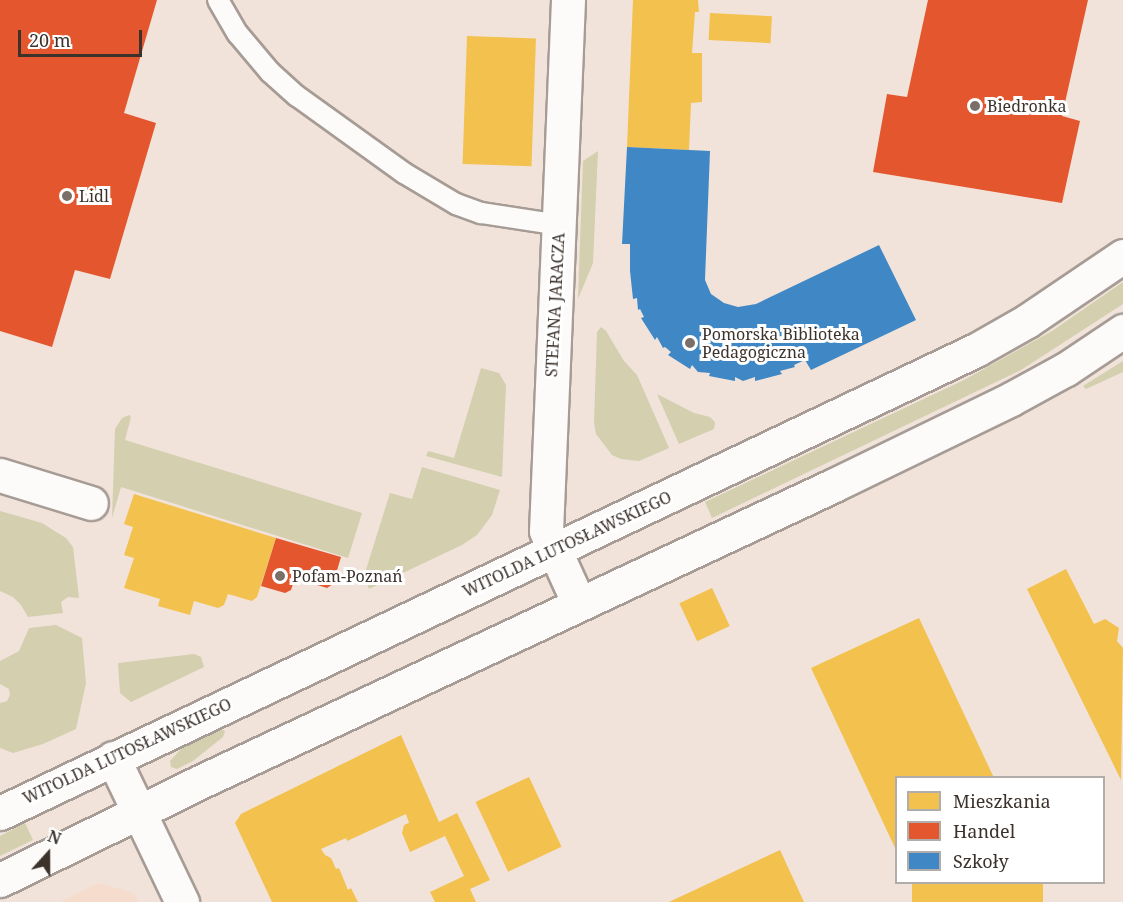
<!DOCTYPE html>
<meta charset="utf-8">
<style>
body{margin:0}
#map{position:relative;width:1123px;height:902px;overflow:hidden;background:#f1e3da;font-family:"Noto Serif",serif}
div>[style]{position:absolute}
.built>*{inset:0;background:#f5dccd}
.green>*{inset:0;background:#d3cfaf}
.homes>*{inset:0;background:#f2c14e;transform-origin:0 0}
.shops>*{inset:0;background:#e4572e}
.schools>*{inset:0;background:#3f88c5}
.roads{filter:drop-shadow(2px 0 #a69c95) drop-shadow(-2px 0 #a69c95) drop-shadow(0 2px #a69c95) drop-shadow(0 -2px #a69c95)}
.service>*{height:20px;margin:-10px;padding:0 10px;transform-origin:10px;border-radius:10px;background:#fdfbf9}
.minor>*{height:33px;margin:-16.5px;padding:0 16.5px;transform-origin:16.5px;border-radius:16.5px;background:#fdfbf9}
.secondary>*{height:33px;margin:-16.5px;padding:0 16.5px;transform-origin:16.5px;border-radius:16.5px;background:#fdfbf9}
.dots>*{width:16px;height:16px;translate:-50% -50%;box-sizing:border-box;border:3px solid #fff;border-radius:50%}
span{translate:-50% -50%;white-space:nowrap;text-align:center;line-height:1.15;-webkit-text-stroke:6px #fff;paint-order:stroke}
.poi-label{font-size:16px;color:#3c322c}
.left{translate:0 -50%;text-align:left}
.street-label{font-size:16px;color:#3c322c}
.legend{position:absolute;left:895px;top:776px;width:210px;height:108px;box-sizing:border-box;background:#fff;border:2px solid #b1adab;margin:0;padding:8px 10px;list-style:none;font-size:18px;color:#3c322c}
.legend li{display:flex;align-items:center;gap:12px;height:30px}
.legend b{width:30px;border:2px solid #b1adab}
.north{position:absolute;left:18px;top:824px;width:60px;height:60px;-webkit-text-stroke:4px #fff;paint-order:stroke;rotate:21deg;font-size:16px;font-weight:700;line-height:24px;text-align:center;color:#3c322c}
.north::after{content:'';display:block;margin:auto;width:21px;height:27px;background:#3c322c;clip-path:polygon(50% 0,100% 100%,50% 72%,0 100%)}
.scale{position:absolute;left:18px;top:30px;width:124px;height:27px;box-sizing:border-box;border:3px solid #3c322c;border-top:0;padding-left:8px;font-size:18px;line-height:21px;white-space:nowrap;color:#3c322c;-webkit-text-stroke:4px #fff;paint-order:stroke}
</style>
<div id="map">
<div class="built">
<i style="clip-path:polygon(99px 883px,134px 893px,138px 902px,60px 902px)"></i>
</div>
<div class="green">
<i style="clip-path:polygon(598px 151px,593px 263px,578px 299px,583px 161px)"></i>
<i style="clip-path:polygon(1123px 282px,1123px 304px,1021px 370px,712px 518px,705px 502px,964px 380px,1052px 331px)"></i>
<i style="clip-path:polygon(601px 327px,606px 331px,624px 361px,637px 375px,669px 448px,639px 461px,621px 459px,612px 455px,596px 434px,594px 423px,597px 332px)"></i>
<i style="clip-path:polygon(1123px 361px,1123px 372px,1086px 389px,1083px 386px)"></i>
<i style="clip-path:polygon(481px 368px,499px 373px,506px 385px,502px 477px,426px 456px,428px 451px,454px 458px)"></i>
<i style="clip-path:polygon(657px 394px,694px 413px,710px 417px,715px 422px,714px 429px,679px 444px)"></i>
<i style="clip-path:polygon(129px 415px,131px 417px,125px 440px,362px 513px,348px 558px,121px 487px,112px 518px,115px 429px,122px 418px)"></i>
<i style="clip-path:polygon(422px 467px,500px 490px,492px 515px,477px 535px,462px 545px,369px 589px,364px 576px,390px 493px,412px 499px)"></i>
<i style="clip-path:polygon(0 511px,42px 523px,66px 538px,73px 547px,79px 598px,68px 597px,61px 602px,63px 613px,28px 617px,21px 605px,13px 597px,0 591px)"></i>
<i style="clip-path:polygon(56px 625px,82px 638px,86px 683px,76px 729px,43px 744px,13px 753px,0 748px,0 703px,7px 701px,10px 695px,9px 689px,0 684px,0 661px,19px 651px,29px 628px)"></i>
<i style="clip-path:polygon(194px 654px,201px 657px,204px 667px,131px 702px,120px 693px,118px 663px)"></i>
<i style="clip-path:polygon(220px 729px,225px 731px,223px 737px,193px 761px,177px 769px,171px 767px,170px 761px,183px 747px)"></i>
<i style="clip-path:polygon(25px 823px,33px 840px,0 856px,0 836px)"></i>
</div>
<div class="homes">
<i style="clip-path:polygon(633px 0,698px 0,699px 12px,695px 12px,692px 53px,702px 53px,702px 102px,691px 103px,689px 150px,627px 147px)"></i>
<i style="left:710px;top:13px;width:62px;height:27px;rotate:3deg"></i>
<i style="left:467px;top:36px;width:69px;height:128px;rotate:2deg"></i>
<i style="clip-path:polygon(134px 494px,276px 538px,257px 597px,252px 601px,228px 594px,224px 605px,218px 608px,194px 601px,190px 615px,158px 606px,160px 599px,124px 588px,134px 558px,124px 555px,133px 527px,124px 524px)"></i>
<i style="clip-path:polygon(1066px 569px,1094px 624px,1105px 619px,1119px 628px,1117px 641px,1123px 648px,1121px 780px,1027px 589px)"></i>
<i style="left:712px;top:588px;width:42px;height:36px;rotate:65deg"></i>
<i style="clip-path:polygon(919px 618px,994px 778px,896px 778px,896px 850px,811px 668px)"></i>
<i style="clip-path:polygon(401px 735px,439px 822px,457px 813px,490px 880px,470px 889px,476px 902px,435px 902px,430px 892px,464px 876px,445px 836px,410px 852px,402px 833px,404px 825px,409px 823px,406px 814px,347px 841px,346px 838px,321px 849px,325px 855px,331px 858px,336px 869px,339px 868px,348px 890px,351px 888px,358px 902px,272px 902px,235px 823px,241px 814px)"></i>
<i style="left:529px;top:777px;width:77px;height:59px;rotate:65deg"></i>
<i style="clip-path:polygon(780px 850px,804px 902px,669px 902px)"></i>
<i style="left:912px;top:882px;width:131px;height:22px"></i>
</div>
<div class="shops">
<i style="clip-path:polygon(0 0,157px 0,124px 113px,156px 123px,110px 279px,75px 270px,52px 347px,0 331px)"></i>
<i style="clip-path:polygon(928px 0,1088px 0,1062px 116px,1080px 121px,1062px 203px,873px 172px,887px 94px,907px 97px)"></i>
<i style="clip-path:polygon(276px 538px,341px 557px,333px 584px,327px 588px,295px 578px,291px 590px,285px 593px,261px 586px)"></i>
</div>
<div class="schools">
<i style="clip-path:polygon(627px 147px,710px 151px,705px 280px,711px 294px,724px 303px,738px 307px,756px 304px,879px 245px,916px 320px,811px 370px,805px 360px,794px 365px,795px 367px,780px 371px,782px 374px,755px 381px,755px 377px,743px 381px,735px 377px,735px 381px,709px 376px,710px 373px,698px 372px,692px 365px,690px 369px,668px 355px,671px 352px,665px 347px,663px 348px,657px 337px,655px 340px,641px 318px,644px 317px,640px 309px,638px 310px,637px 298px,633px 299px,630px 271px,630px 244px,622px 244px)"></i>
</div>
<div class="roads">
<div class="service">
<i style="left:218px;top:0;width:39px;rotate:60deg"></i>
<i style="left:238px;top:34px;width:50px;rotate:49.9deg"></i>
<i style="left:270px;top:72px;width:36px;rotate:42deg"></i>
<i style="left:297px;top:96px;width:132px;rotate:35.7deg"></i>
<i style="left:404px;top:173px;width:61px;rotate:30.8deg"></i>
<i style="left:456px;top:204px;width:27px;rotate:20deg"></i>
<i style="left:481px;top:213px;width:79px;rotate:8.7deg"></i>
</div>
<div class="minor">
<i style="left:0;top:475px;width:95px;rotate:17.1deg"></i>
<i style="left:113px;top:758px;width:160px;rotate:64.4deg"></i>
</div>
<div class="secondary">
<i style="left:568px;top:0;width:531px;rotate:92.37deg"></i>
<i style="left:546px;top:531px;width:80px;rotate:65.7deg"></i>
<i style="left:0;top:813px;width:1080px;rotate:-25.38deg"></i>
<i style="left:976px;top:350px;width:59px;rotate:-29.6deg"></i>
<i style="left:1027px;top:321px;width:116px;rotate:-34.1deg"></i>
<i style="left:0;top:880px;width:225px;rotate:-26.1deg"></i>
<i style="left:202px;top:781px;width:696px;rotate:-25.09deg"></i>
<i style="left:832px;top:486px;width:199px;rotate:-25.9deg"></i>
<i style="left:1011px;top:399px;width:63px;rotate:-28.6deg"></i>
<i style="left:1066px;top:369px;width:69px;rotate:-33.7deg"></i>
</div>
</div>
<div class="dots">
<i style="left:975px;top:106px;background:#7b7069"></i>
<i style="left:67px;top:196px;background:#7b7069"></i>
<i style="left:690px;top:343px;background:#7b7069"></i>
<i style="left:280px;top:576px;background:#7b7069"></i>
</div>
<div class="poi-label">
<span class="left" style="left:987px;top:106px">Biedronka</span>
<span class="left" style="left:79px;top:196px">Lidl</span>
<span class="left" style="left:702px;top:343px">Pomorska Biblioteka<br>Pedagogiczna</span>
<span class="left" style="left:292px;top:576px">Pofam-Poznań</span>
</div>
<div class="street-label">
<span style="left:555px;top:305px;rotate:-87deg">STEFANA JARACZA</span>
<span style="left:567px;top:544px;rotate:-25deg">WITOLDA LUTOSŁAWSKIEGO</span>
<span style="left:127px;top:751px;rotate:-25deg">WITOLDA LUTOSŁAWSKIEGO</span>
</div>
<ul class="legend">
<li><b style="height:16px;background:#f2c14e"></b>Mieszkania</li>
<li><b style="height:16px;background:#e4572e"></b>Handel</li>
<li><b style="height:16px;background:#3f88c5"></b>Szkoły</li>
</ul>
<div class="north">N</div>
<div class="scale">20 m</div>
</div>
